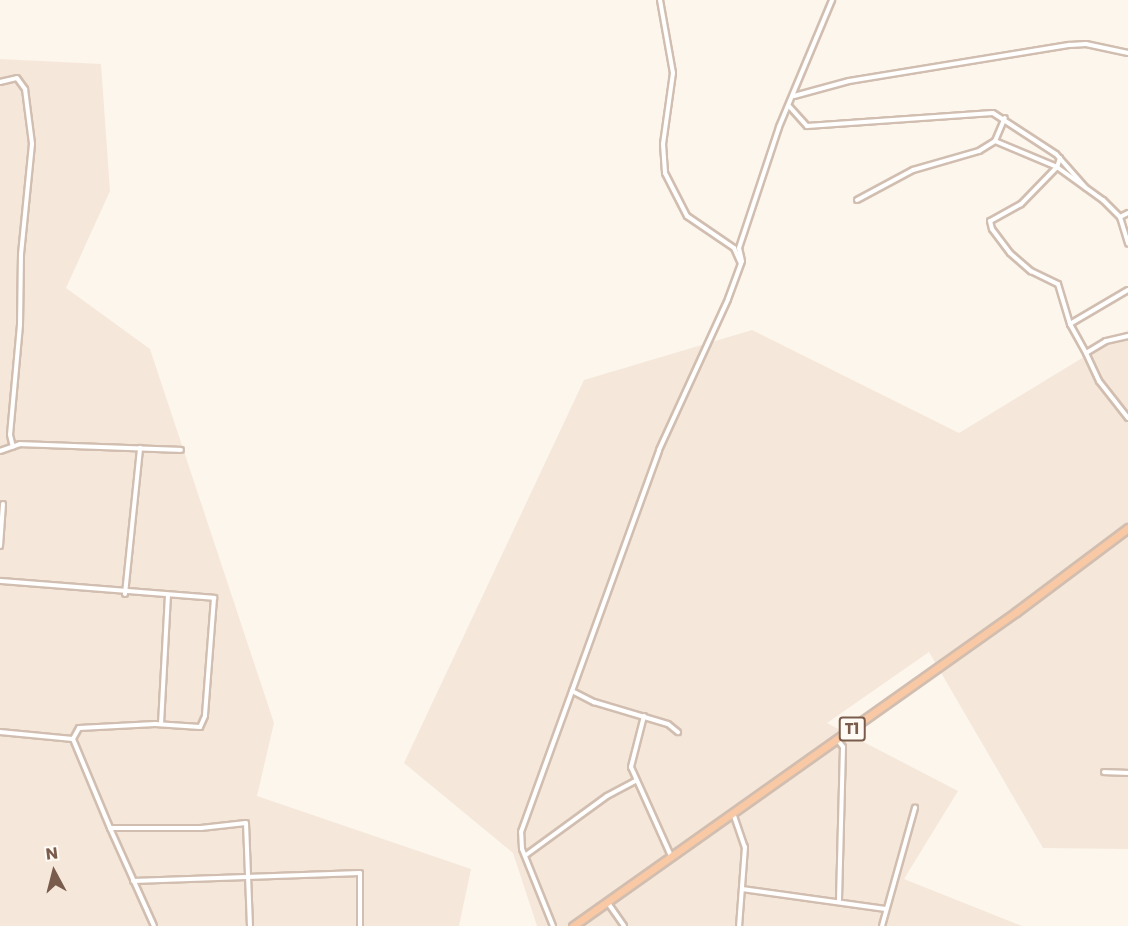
<!DOCTYPE html>
<style>
body{margin:0}
#map{position:relative;width:1128px;height:926px;overflow:hidden;background:#fdf6ec;font-family:Poppins,sans-serif}
div>[style]{position:absolute}
.residential>*{inset:0;background:#f5e8da}
.roads{filter:drop-shadow(2px 0 #d1beb0) drop-shadow(-2px 0 #d1beb0) drop-shadow(0 2px #d1beb0) drop-shadow(0 -2px #d1beb0)}
.minor>*{height:4px;margin:-2px;padding:0 2px;transform-origin:2px;border-radius:2px;background:#fff}
.trunk>*{height:7px;margin:-3.5px;padding:0 3.5px;transform-origin:3.5px;border-radius:3.5px;background:#f9c8a4}
span{translate:-50% -50%;white-space:nowrap;text-align:center;line-height:1.15;-webkit-text-stroke:4.5px #fffaf3;paint-order:stroke}
.shield-label span{padding:2px 4px;background:#fffaf3;border:2px solid;border-radius:4px;-webkit-text-stroke-width:0}
.shield-label{font-size:15px;color:#7a5c4d;font-weight:700}
.north{position:absolute;left:24px;top:842px;width:60px;height:60px;-webkit-text-stroke:4px #fffaf3;paint-order:stroke;rotate:353deg;font-size:16px;font-weight:700;line-height:24px;text-align:center;color:#7a5c4d}
.north::after{content:'';display:block;margin:auto;width:21px;height:27px;background:#7a5c4d;clip-path:polygon(50% 0,100% 100%,50% 72%,0 100%)}
</style>
<div id="map">
<div class="residential">
<i style="clip-path:polygon(0 59px,101px 64px,110px 191px,66px 288px,150px 349px,274px 723px,257px 796px,471px 869px,459px 926px,0 926px)"></i>
<i style="clip-path:polygon(752px 330px,959px 433px,1128px 330px,1128px 849px,1043px 848px,929px 652px,827px 723px,958px 791px,904px 879px,1022px 926px,537px 926px,513px 853px,404px 763px,584px 380px)"></i>
</div>
<div class="roads">
<div class="minor">
<i style="left:660px;top:0;width:74px;rotate:79.9deg"></i>
<i style="left:673px;top:73px;width:72px;rotate:98deg"></i>
<i style="left:663px;top:144px;width:29px;rotate:86deg"></i>
<i style="left:665px;top:173px;width:48px;rotate:62.9deg"></i>
<i style="left:687px;top:216px;width:57px;rotate:34.2deg"></i>
<i style="left:734px;top:248px;width:17px;rotate:66deg"></i>
<i style="left:0;top:82px;width:17px;rotate:-13deg"></i>
<i style="left:17px;top:78px;width:14px;rotate:54deg"></i>
<i style="left:25px;top:89px;width:55px;rotate:82.7deg"></i>
<i style="left:32px;top:144px;width:111px;rotate:95.7deg"></i>
<i style="left:21px;top:254px;width:71px;rotate:90.8deg"></i>
<i style="left:20px;top:325px;width:110px;rotate:95.2deg"></i>
<i style="left:10px;top:435px;width:12px;rotate:76deg"></i>
<i style="left:794px;top:96px;width:57px;rotate:-15.3deg"></i>
<i style="left:849px;top:81px;width:224px;rotate:-9.3deg"></i>
<i style="left:1070px;top:45px;width:16px;rotate:-4deg"></i>
<i style="left:1086px;top:44px;width:43px;rotate:12.1deg"></i>
<i style="left:789px;top:106px;width:27px;rotate:48deg"></i>
<i style="left:807px;top:126px;width:186px;rotate:-4deg"></i>
<i style="left:993px;top:113px;width:75px;rotate:33.1deg"></i>
<i style="left:1056px;top:154px;width:45px;rotate:48.6deg"></i>
<i style="left:995px;top:141px;width:67px;rotate:22.8deg"></i>
<i style="left:1057px;top:167px;width:57px;rotate:35.7deg"></i>
<i style="left:1103px;top:200px;width:24px;rotate:45deg"></i>
<i style="left:1120px;top:217px;width:28px;rotate:73deg"></i>
<i style="left:1060px;top:158px;width:9px;rotate:108deg"></i>
<i style="left:1057px;top:167px;width:52px;rotate:134.2deg"></i>
<i style="left:1021px;top:204px;width:35px;rotate:151deg"></i>
<i style="left:990px;top:221px;width:8px;rotate:76deg"></i>
<i style="left:992px;top:229px;width:30px;rotate:53deg"></i>
<i style="left:1010px;top:253px;width:28px;rotate:41deg"></i>
<i style="left:1031px;top:271px;width:30px;rotate:26deg"></i>
<i style="left:1058px;top:284px;width:42px;rotate:73.3deg"></i>
<i style="left:1070px;top:324px;width:33px;rotate:61deg"></i>
<i style="left:857px;top:200px;width:64px;rotate:-28.2deg"></i>
<i style="left:913px;top:170px;width:69px;rotate:-16.1deg"></i>
<i style="left:979px;top:151px;width:19px;rotate:-32deg"></i>
<i style="left:995px;top:141px;width:25px;rotate:-67deg"></i>
<i style="left:1120px;top:217px;width:9px;rotate:-27deg"></i>
<i style="left:1070px;top:324px;width:67px;rotate:-30.4deg"></i>
<i style="left:1128px;top:336px;width:23px;rotate:167deg"></i>
<i style="left:1106px;top:341px;width:23px;rotate:149deg"></i>
<i style="left:1086px;top:353px;width:31px;rotate:65deg"></i>
<i style="left:1099px;top:381px;width:47px;rotate:51.9deg"></i>
<i style="left:0;top:451px;width:21px;rotate:-19deg"></i>
<i style="left:20px;top:444px;width:161px;rotate:2.1deg"></i>
<i style="left:0;top:546px;width:42px;rotate:-85.9deg"></i>
<i style="left:0;top:581px;width:215px;rotate:4.5deg"></i>
<i style="left:214px;top:598px;width:118px;rotate:94.4deg"></i>
<i style="left:205px;top:716px;width:12px;rotate:114deg"></i>
<i style="left:200px;top:727px;width:45px;rotate:-176.2deg"></i>
<i style="left:155px;top:724px;width:76px;rotate:177deg"></i>
<i style="left:79px;top:728px;width:13px;rotate:119deg"></i>
<i style="left:125px;top:594px;width:147px;rotate:-84.1deg"></i>
<i style="left:572px;top:691px;width:25px;rotate:27deg"></i>
<i style="left:594px;top:702px;width:77px;rotate:16.6deg"></i>
<i style="left:668px;top:724px;width:13px;rotate:39deg"></i>
<i style="left:644px;top:716px;width:53px;rotate:104.3deg"></i>
<i style="left:631px;top:767px;width:98px;rotate:65.8deg"></i>
<i style="left:161px;top:724px;width:129px;rotate:-86.9deg"></i>
<i style="left:0;top:732px;width:73px;rotate:5.5deg"></i>
<i style="left:73px;top:739px;width:96px;rotate:67.4deg"></i>
<i style="left:110px;top:828px;width:91px"></i>
<i style="left:201px;top:828px;width:45px;rotate:-6.3deg"></i>
<i style="left:246px;top:823px;width:103px;rotate:87.8deg"></i>
<i style="left:837px;top:739px;width:10px;rotate:53deg"></i>
<i style="left:843px;top:747px;width:153px;rotate:91.5deg"></i>
<i style="left:1104px;top:772px;width:24px;rotate:2deg"></i>
<i style="left:733px;top:813px;width:36px;rotate:71deg"></i>
<i style="left:745px;top:847px;width:79px;rotate:94.3deg"></i>
<i style="left:110px;top:828px;width:107px;rotate:65.8deg"></i>
<i style="left:526px;top:855px;width:100px;rotate:-36.1deg"></i>
<i style="left:607px;top:796px;width:32px;rotate:-28deg"></i>
<i style="left:133px;top:881px;width:227px;rotate:-2deg"></i>
<i style="left:360px;top:873px;width:53px;rotate:90deg"></i>
<i style="left:742px;top:889px;width:145px;rotate:7.9deg"></i>
<i style="left:608px;top:903px;width:28px;rotate:55deg"></i>
<i style="left:553px;top:926px;width:83px;rotate:-111.9deg"></i>
<i style="left:522px;top:849px;width:17px;rotate:-93deg"></i>
<i style="left:521px;top:832px;width:406px;rotate:-70.1deg"></i>
<i style="left:659px;top:450px;width:166px;rotate:-65.4deg"></i>
<i style="left:728px;top:299px;width:40px;rotate:-69.8deg"></i>
<i style="left:742px;top:261px;width:13px;rotate:-103deg"></i>
<i style="left:739px;top:248px;width:127px;rotate:-71.7deg"></i>
<i style="left:779px;top:127px;width:138px;rotate:-67.3deg"></i>
<i style="left:882px;top:926px;width:123px;rotate:-74.4deg"></i>
</div>
<div class="trunk">
<i style="left:573px;top:926px;width:543px;rotate:-35.33deg"></i>
<i style="left:1016px;top:612px;width:140px;rotate:-36.9deg"></i>
</div>
</div>
<div class="shield-label">
<span style="left:852px;top:729px">T1</span>
</div>
<div class="north">N</div>
</div>
